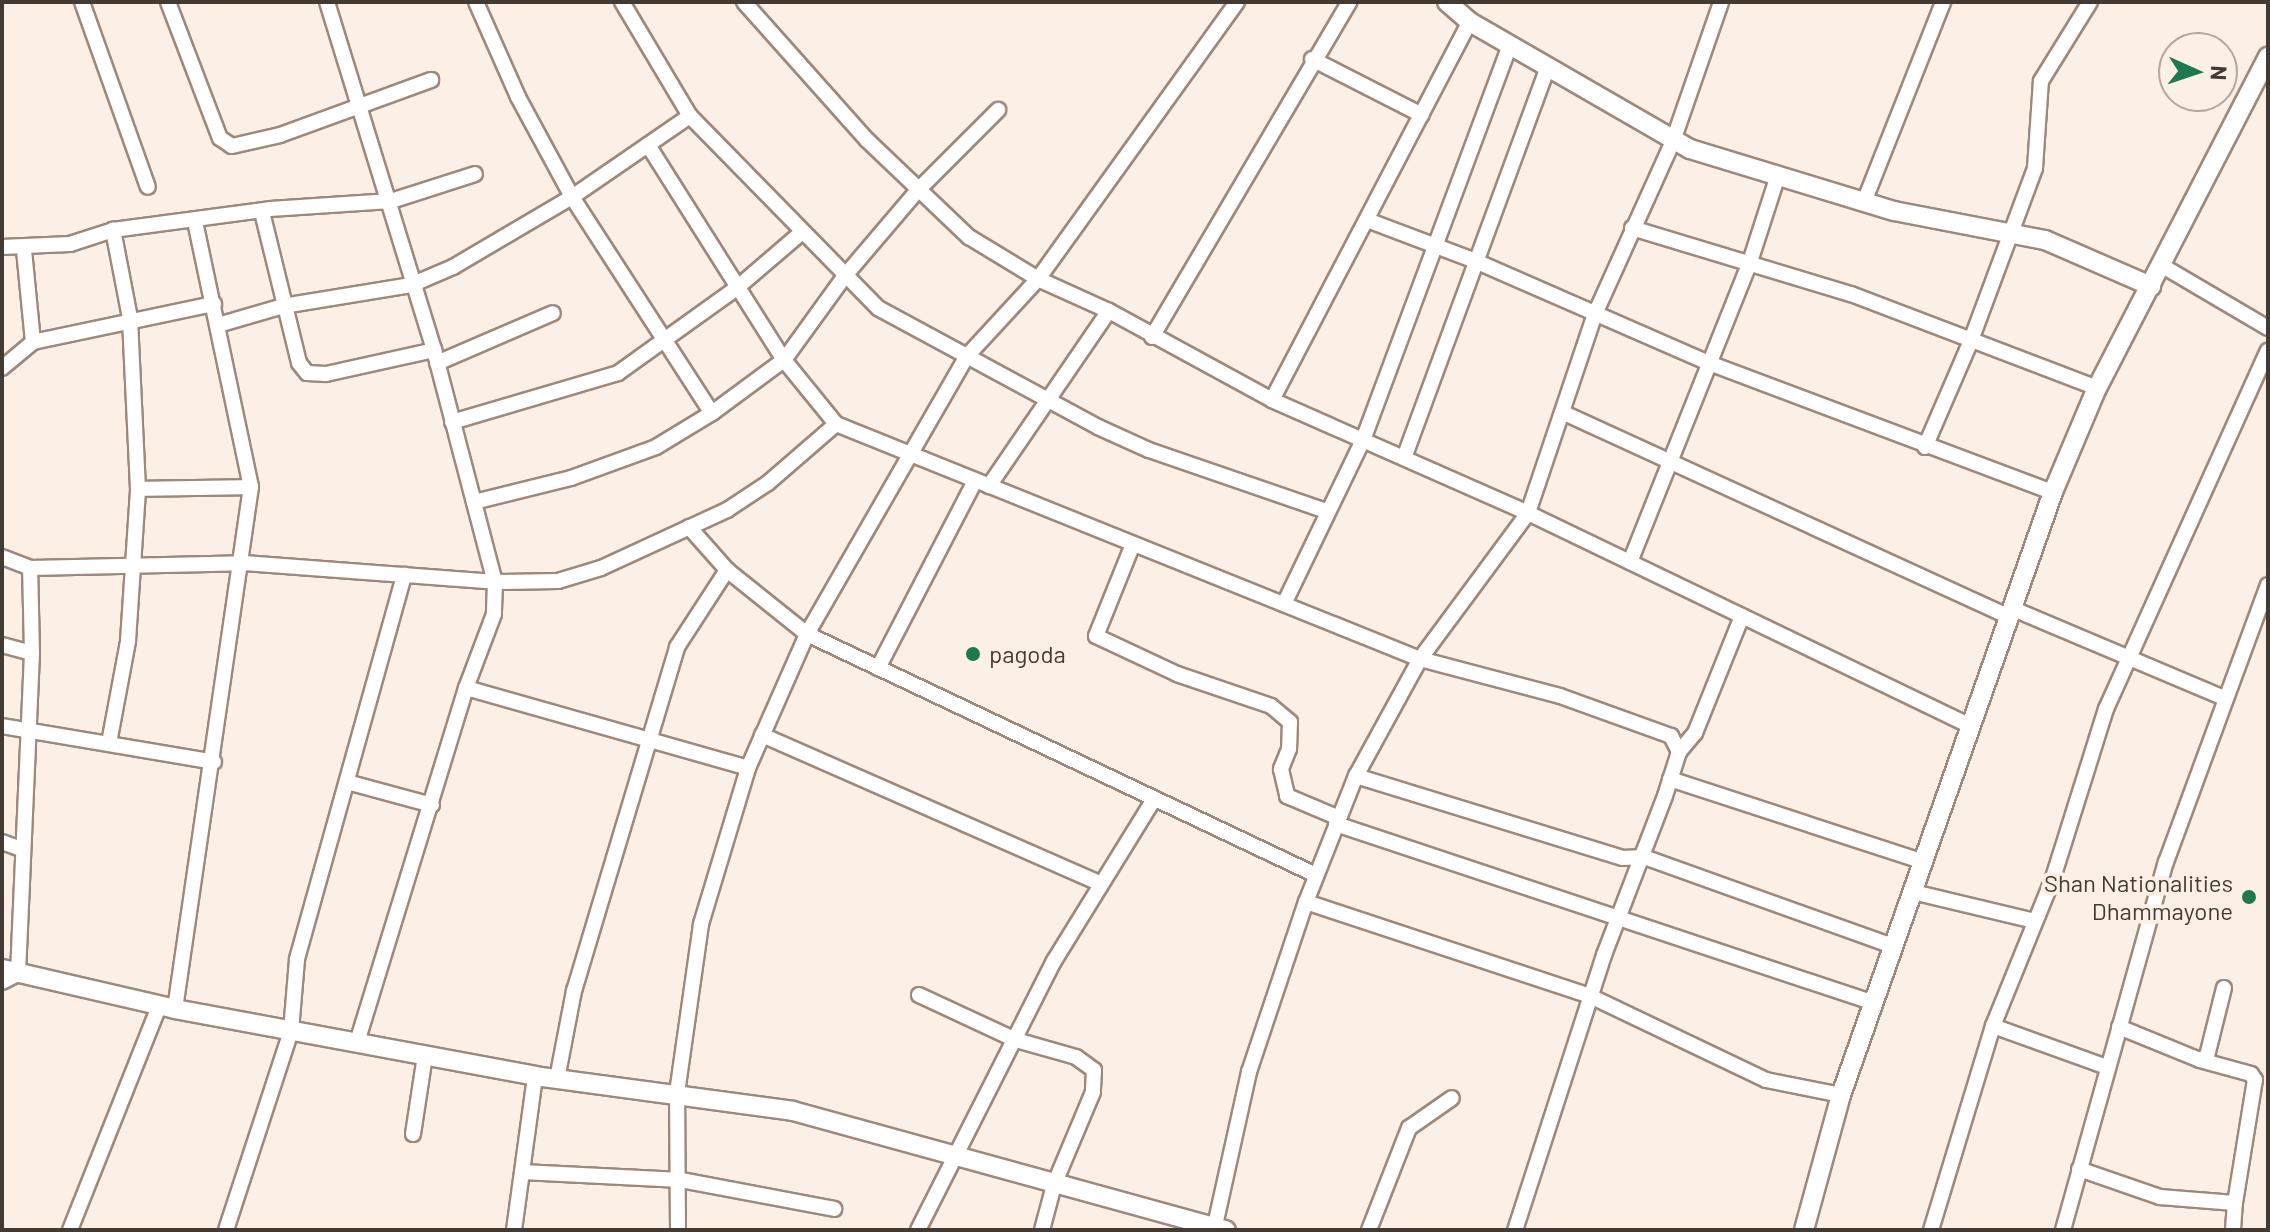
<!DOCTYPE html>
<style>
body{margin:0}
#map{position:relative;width:2270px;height:1232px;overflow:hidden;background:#fcefe5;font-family:Barlow,sans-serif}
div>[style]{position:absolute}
.roads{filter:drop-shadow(2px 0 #9d897b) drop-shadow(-2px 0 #9d897b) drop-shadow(0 2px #9d897b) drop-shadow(0 -2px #9d897b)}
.minor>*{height:14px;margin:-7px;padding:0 7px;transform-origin:7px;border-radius:7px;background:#fff}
.tertiary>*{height:18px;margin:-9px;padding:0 9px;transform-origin:9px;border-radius:9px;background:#fff}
.dots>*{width:22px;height:22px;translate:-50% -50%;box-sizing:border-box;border:4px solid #fcefe5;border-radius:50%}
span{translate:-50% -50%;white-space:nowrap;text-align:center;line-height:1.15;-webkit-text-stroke:8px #fcefe5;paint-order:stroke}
.poi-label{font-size:24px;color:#433a34}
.left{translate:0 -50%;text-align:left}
.right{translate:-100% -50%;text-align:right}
.frame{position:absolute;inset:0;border:4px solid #433a34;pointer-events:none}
.north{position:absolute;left:2158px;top:32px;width:80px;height:80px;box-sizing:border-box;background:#fcefe5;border:2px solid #b2a79e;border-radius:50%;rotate:93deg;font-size:22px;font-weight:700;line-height:32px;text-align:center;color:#433a34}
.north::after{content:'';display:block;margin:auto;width:28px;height:36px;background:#1e794f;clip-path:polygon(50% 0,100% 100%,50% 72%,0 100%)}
</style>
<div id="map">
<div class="roads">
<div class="minor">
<i style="left:82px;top:2px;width:196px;rotate:70.4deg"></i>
<i style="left:168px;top:2px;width:146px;rotate:69.1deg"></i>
<i style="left:220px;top:138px;width:14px;rotate:34deg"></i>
<i style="left:232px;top:146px;width:49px;rotate:-12.9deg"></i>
<i style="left:280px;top:135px;width:161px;rotate:-20deg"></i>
<i style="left:327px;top:2px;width:364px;rotate:72.9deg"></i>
<i style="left:434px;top:350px;width:240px;rotate:75.3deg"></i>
<i style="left:495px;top:582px;width:32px;rotate:92deg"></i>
<i style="left:494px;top:614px;width:79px;rotate:110.7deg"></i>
<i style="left:466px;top:688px;width:371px;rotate:107.1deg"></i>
<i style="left:476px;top:2px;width:104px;rotate:66.1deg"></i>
<i style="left:518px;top:97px;width:114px;rotate:61.6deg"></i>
<i style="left:572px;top:197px;width:257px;rotate:57.1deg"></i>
<i style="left:712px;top:413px;width:89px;rotate:-36.4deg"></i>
<i style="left:784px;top:360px;width:102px;rotate:-54.1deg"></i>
<i style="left:844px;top:277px;width:116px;rotate:-49.6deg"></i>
<i style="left:919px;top:189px;width:112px;rotate:-45deg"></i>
<i style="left:622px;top:2px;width:133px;rotate:59.2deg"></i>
<i style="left:690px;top:116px;width:269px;rotate:45.6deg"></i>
<i style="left:878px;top:308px;width:250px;rotate:28.4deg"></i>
<i style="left:1098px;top:427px;width:56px;rotate:24.3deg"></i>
<i style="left:1149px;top:450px;width:187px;rotate:19deg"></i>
<i style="left:744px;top:2px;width:185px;rotate:48.3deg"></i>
<i style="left:867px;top:140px;width:141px;rotate:43.6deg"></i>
<i style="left:969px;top:237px;width:81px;rotate:31.3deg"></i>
<i style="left:1038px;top:279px;width:78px;rotate:24.3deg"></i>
<i style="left:1109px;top:311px;width:186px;rotate:28.6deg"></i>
<i style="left:1272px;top:400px;width:280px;rotate:23.8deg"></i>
<i style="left:1528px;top:513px;width:489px;rotate:25.7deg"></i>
<i style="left:1312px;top:59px;width:123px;rotate:27deg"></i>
<i style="left:648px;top:145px;width:254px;rotate:57.7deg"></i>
<i style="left:784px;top:360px;width:82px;rotate:50.9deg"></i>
<i style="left:836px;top:424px;width:630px;rotate:21.92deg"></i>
<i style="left:1420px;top:659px;width:145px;rotate:14.8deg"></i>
<i style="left:1560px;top:696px;width:118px;rotate:19.8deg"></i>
<i style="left:1671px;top:736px;width:18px;rotate:63deg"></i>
<i style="left:1679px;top:752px;width:46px;rotate:107.7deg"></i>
<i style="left:1665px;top:796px;width:170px;rotate:111deg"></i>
<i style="left:1604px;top:955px;width:289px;rotate:107.9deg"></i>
<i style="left:1864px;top:202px;width:215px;rotate:-68.4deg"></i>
<i style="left:262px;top:212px;width:155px;rotate:76.2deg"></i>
<i style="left:299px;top:363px;width:13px;rotate:51deg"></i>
<i style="left:307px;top:373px;width:19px;rotate:3deg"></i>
<i style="left:326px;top:374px;width:111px;rotate:-12.5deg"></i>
<i style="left:1367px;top:220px;width:113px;rotate:20.7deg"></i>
<i style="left:1473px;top:260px;width:257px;rotate:23.6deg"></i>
<i style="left:1709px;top:363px;width:367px;rotate:20.6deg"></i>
<i style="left:1632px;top:228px;width:229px;rotate:16.8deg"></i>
<i style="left:1851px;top:294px;width:263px;rotate:20.9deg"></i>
<i style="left:2px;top:247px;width:68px;rotate:-2.5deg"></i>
<i style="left:70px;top:244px;width:45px;rotate:-18deg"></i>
<i style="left:24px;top:250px;width:92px;rotate:84.4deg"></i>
<i style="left:2161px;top:265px;width:124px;rotate:30.5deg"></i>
<i style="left:218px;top:325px;width:68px;rotate:-16.3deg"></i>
<i style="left:283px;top:306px;width:130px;rotate:-9.3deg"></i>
<i style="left:411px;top:285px;width:46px;rotate:-23.2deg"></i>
<i style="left:453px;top:267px;width:138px;rotate:-30.5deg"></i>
<i style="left:572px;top:197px;width:143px;rotate:-34.5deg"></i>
<i style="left:1152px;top:337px;width:389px;rotate:-59.5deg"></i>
<i style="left:437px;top:363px;width:126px;rotate:-23.3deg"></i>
<i style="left:2px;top:368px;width:40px;rotate:-40deg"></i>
<i style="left:33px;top:342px;width:185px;rotate:-11.9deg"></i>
<i style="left:1272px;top:400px;width:427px;rotate:-62.4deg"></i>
<i style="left:1564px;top:413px;width:488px;rotate:24.6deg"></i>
<i style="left:452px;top:422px;width:173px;rotate:-16.4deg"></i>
<i style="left:618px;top:373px;width:148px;rotate:-35.6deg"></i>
<i style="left:738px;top:287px;width:83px;rotate:-40.6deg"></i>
<i style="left:1925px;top:447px;width:113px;rotate:-66.6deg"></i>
<i style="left:1970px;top:343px;width:187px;rotate:-69.6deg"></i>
<i style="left:2035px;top:168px;width:87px;rotate:-86.1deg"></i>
<i style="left:2041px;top:81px;width:93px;rotate:-58.2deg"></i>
<i style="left:1404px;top:458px;width:417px;rotate:-69.8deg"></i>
<i style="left:989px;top:486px;width:212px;rotate:-55.6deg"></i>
<i style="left:138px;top:489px;width:113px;rotate:-1deg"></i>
<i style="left:474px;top:502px;width:100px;rotate:-13.9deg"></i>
<i style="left:571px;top:478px;width:90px;rotate:-20deg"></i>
<i style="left:656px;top:447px;width:66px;rotate:-31.3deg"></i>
<i style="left:689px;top:527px;width:57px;rotate:48.5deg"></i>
<i style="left:727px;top:570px;width:102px;rotate:38.7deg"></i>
<i style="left:807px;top:634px;width:563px;rotate:25.34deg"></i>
<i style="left:1133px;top:544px;width:99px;rotate:111.9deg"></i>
<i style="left:1096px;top:636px;width:89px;rotate:25.1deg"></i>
<i style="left:1177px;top:674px;width:99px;rotate:18.8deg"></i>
<i style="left:1271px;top:706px;width:25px;rotate:40deg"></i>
<i style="left:1290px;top:722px;width:27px;rotate:92deg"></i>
<i style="left:1289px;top:749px;width:22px;rotate:112deg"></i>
<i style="left:1281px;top:769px;width:28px;rotate:77deg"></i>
<i style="left:1287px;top:796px;width:56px;rotate:22.9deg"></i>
<i style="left:2px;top:557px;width:30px;rotate:21deg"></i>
<i style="left:30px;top:568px;width:214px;rotate:-1.3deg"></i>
<i style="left:244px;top:563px;width:252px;rotate:4.3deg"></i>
<i style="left:495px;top:582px;width:63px;rotate:-0.9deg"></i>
<i style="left:558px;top:581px;width:45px;rotate:-16.8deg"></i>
<i style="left:601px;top:568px;width:139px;rotate:-24.7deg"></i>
<i style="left:727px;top:510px;width:49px;rotate:-33.4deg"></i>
<i style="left:768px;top:483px;width:90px;rotate:-40.9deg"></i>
<i style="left:1630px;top:562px;width:320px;rotate:-68.2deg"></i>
<i style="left:1749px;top:265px;width:95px;rotate:-72.1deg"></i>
<i style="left:1284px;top:604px;width:182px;rotate:-64.3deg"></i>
<i style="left:1363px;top:440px;width:421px;rotate:-69.6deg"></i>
<i style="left:2011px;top:608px;width:233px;rotate:22.9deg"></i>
<i style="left:2px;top:645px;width:31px;rotate:15deg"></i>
<i style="left:878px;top:668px;width:211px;rotate:-62.6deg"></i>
<i style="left:466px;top:688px;width:293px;rotate:15.8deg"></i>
<i style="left:2px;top:726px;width:215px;rotate:9.6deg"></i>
<i style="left:762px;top:735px;width:368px;rotate:23.7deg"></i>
<i style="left:109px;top:743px;width:104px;rotate:-79.4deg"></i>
<i style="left:128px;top:641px;width:152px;rotate:-86.2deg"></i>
<i style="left:138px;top:489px;width:171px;rotate:-92.7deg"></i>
<i style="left:130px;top:318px;width:90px;rotate:-100.9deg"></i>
<i style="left:113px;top:230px;width:158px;rotate:-7.6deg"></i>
<i style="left:270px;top:209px;width:121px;rotate:-3.8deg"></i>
<i style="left:391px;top:201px;width:88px;rotate:-17.8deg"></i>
<i style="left:1679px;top:752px;width:25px;rotate:-50deg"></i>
<i style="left:1695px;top:733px;width:126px;rotate:-68.1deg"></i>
<i style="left:1356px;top:776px;width:279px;rotate:17.1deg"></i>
<i style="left:1623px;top:858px;width:21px;rotate:-3deg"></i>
<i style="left:1644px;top:857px;width:263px;rotate:19.7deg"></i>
<i style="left:1670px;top:779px;width:267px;rotate:18.1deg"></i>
<i style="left:347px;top:782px;width:88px;rotate:15.1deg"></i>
<i style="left:1336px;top:824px;width:567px;rotate:18.4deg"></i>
<i style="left:2px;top:842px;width:20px;rotate:20deg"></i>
<i style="left:1913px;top:892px;width:125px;rotate:13.4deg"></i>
<i style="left:1306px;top:902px;width:299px;rotate:18.3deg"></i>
<i style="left:1590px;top:996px;width:195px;rotate:25.5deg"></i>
<i style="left:1766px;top:1080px;width:76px;rotate:11.3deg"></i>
<i style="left:2px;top:982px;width:18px;rotate:-27deg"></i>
<i style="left:18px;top:974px;width:321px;rotate:-87.5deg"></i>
<i style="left:32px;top:653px;width:85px;rotate:-91.3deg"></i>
<i style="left:919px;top:995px;width:107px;rotate:24.9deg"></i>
<i style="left:1016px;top:1040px;width:62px;rotate:15.8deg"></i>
<i style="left:1076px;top:1057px;width:22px;rotate:36deg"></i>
<i style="left:1094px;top:1070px;width:22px;rotate:93deg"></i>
<i style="left:1093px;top:1092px;width:101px;rotate:112.8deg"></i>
<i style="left:1054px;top:1185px;width:47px;rotate:104.9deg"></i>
<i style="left:175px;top:1009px;width:528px;rotate:-81.72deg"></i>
<i style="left:251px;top:487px;width:272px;rotate:-101.9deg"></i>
<i style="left:1993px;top:1026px;width:121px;rotate:19.8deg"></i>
<i style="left:2119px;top:1027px;width:87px;rotate:22.2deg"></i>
<i style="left:2200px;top:1060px;width:8px;rotate:-30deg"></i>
<i style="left:2207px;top:1056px;width:70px;rotate:-76deg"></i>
<i style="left:557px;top:1079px;width:90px;rotate:-79.1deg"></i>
<i style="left:574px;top:991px;width:359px;rotate:-73.3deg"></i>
<i style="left:677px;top:647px;width:92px;rotate:-57deg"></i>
<i style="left:413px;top:1134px;width:79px;rotate:-81.3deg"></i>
<i style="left:2079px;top:1169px;width:86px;rotate:19.1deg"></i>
<i style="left:2160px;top:1197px;width:75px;rotate:4.6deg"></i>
<i style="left:2235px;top:1203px;width:125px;rotate:-80.8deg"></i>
<i style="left:2255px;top:1080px;width:7px;rotate:-124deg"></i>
<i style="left:2251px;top:1074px;width:53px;rotate:-164.6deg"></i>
<i style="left:522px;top:1172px;width:159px;rotate:2.9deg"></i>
<i style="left:681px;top:1180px;width:156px;rotate:10.7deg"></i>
<i style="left:70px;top:1230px;width:241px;rotate:-68.3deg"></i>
<i style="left:226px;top:1230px;width:209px;rotate:-71.9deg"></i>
<i style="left:291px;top:1031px;width:72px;rotate:-85.2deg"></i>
<i style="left:297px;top:959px;width:399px;rotate:-74.4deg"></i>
<i style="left:514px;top:1230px;width:155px;rotate:-82.2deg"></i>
<i style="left:678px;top:1230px;width:137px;rotate:-90.4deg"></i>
<i style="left:677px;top:1093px;width:171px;rotate:-81.9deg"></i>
<i style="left:701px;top:924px;width:163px;rotate:-73.2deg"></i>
<i style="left:748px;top:768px;width:146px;rotate:-66.2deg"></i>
<i style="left:807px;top:634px;width:319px;rotate:-60.1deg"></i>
<i style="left:966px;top:357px;width:106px;rotate:-47.3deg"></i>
<i style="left:1038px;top:279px;width:341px;rotate:-54.3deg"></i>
<i style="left:918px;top:1230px;width:301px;rotate:-63.2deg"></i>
<i style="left:1054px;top:961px;width:188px;rotate:-58.3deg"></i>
<i style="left:1214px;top:1230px;width:162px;rotate:-77.5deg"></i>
<i style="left:1249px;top:1072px;width:179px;rotate:-71.5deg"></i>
<i style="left:1306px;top:902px;width:136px;rotate:-68.4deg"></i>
<i style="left:1356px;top:776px;width:133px;rotate:-61.3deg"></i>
<i style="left:1420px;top:659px;width:182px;rotate:-53.5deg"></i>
<i style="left:1528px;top:513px;width:210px;rotate:-71.4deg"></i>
<i style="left:1595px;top:314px;width:190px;rotate:-65.7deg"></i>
<i style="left:1673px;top:141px;width:147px;rotate:-70.9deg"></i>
<i style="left:1369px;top:1230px;width:110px;rotate:-68.6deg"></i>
<i style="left:1409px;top:1128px;width:52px;rotate:-34.9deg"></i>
<i style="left:1931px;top:1230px;width:213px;rotate:-73.1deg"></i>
<i style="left:1993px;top:1026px;width:160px;rotate:-67.9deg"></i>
<i style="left:2053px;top:878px;width:177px;rotate:-72.6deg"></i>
<i style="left:2106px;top:709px;width:393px;rotate:-65.7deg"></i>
<i style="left:2063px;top:1230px;width:382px;rotate:-74.4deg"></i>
<i style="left:2166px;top:862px;width:295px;rotate:-69.8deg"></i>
<i style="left:2233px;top:1230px;width:27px;rotate:-86deg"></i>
</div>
<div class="tertiary">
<i style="left:1447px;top:2px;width:30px;rotate:41deg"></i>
<i style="left:1470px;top:22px;width:254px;rotate:30deg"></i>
<i style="left:1690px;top:149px;width:213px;rotate:16.9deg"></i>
<i style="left:1894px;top:211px;width:154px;rotate:10.9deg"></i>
<i style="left:2045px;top:240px;width:116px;rotate:23.5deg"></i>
<i style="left:2px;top:969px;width:178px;rotate:13deg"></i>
<i style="left:175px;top:1009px;width:366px;rotate:10.5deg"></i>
<i style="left:535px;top:1076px;width:260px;rotate:7.7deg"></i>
<i style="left:793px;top:1111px;width:449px;rotate:15.4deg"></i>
<i style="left:1804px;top:1230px;width:140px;rotate:-74.7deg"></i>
<i style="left:1841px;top:1095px;width:639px;rotate:-70.63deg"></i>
<i style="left:2053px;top:492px;width:113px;rotate:-67.1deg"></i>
<i style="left:2097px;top:388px;width:373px;rotate:-62.7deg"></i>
</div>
</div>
<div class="dots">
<i style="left:973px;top:654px;background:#1e794f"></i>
<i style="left:2249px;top:897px;background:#1e794f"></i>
</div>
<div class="poi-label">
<span class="left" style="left:989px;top:654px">pagoda</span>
<span class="right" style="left:2233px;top:897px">Shan Nationalities<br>Dhammayone</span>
</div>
<div class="frame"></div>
<div class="north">N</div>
</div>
